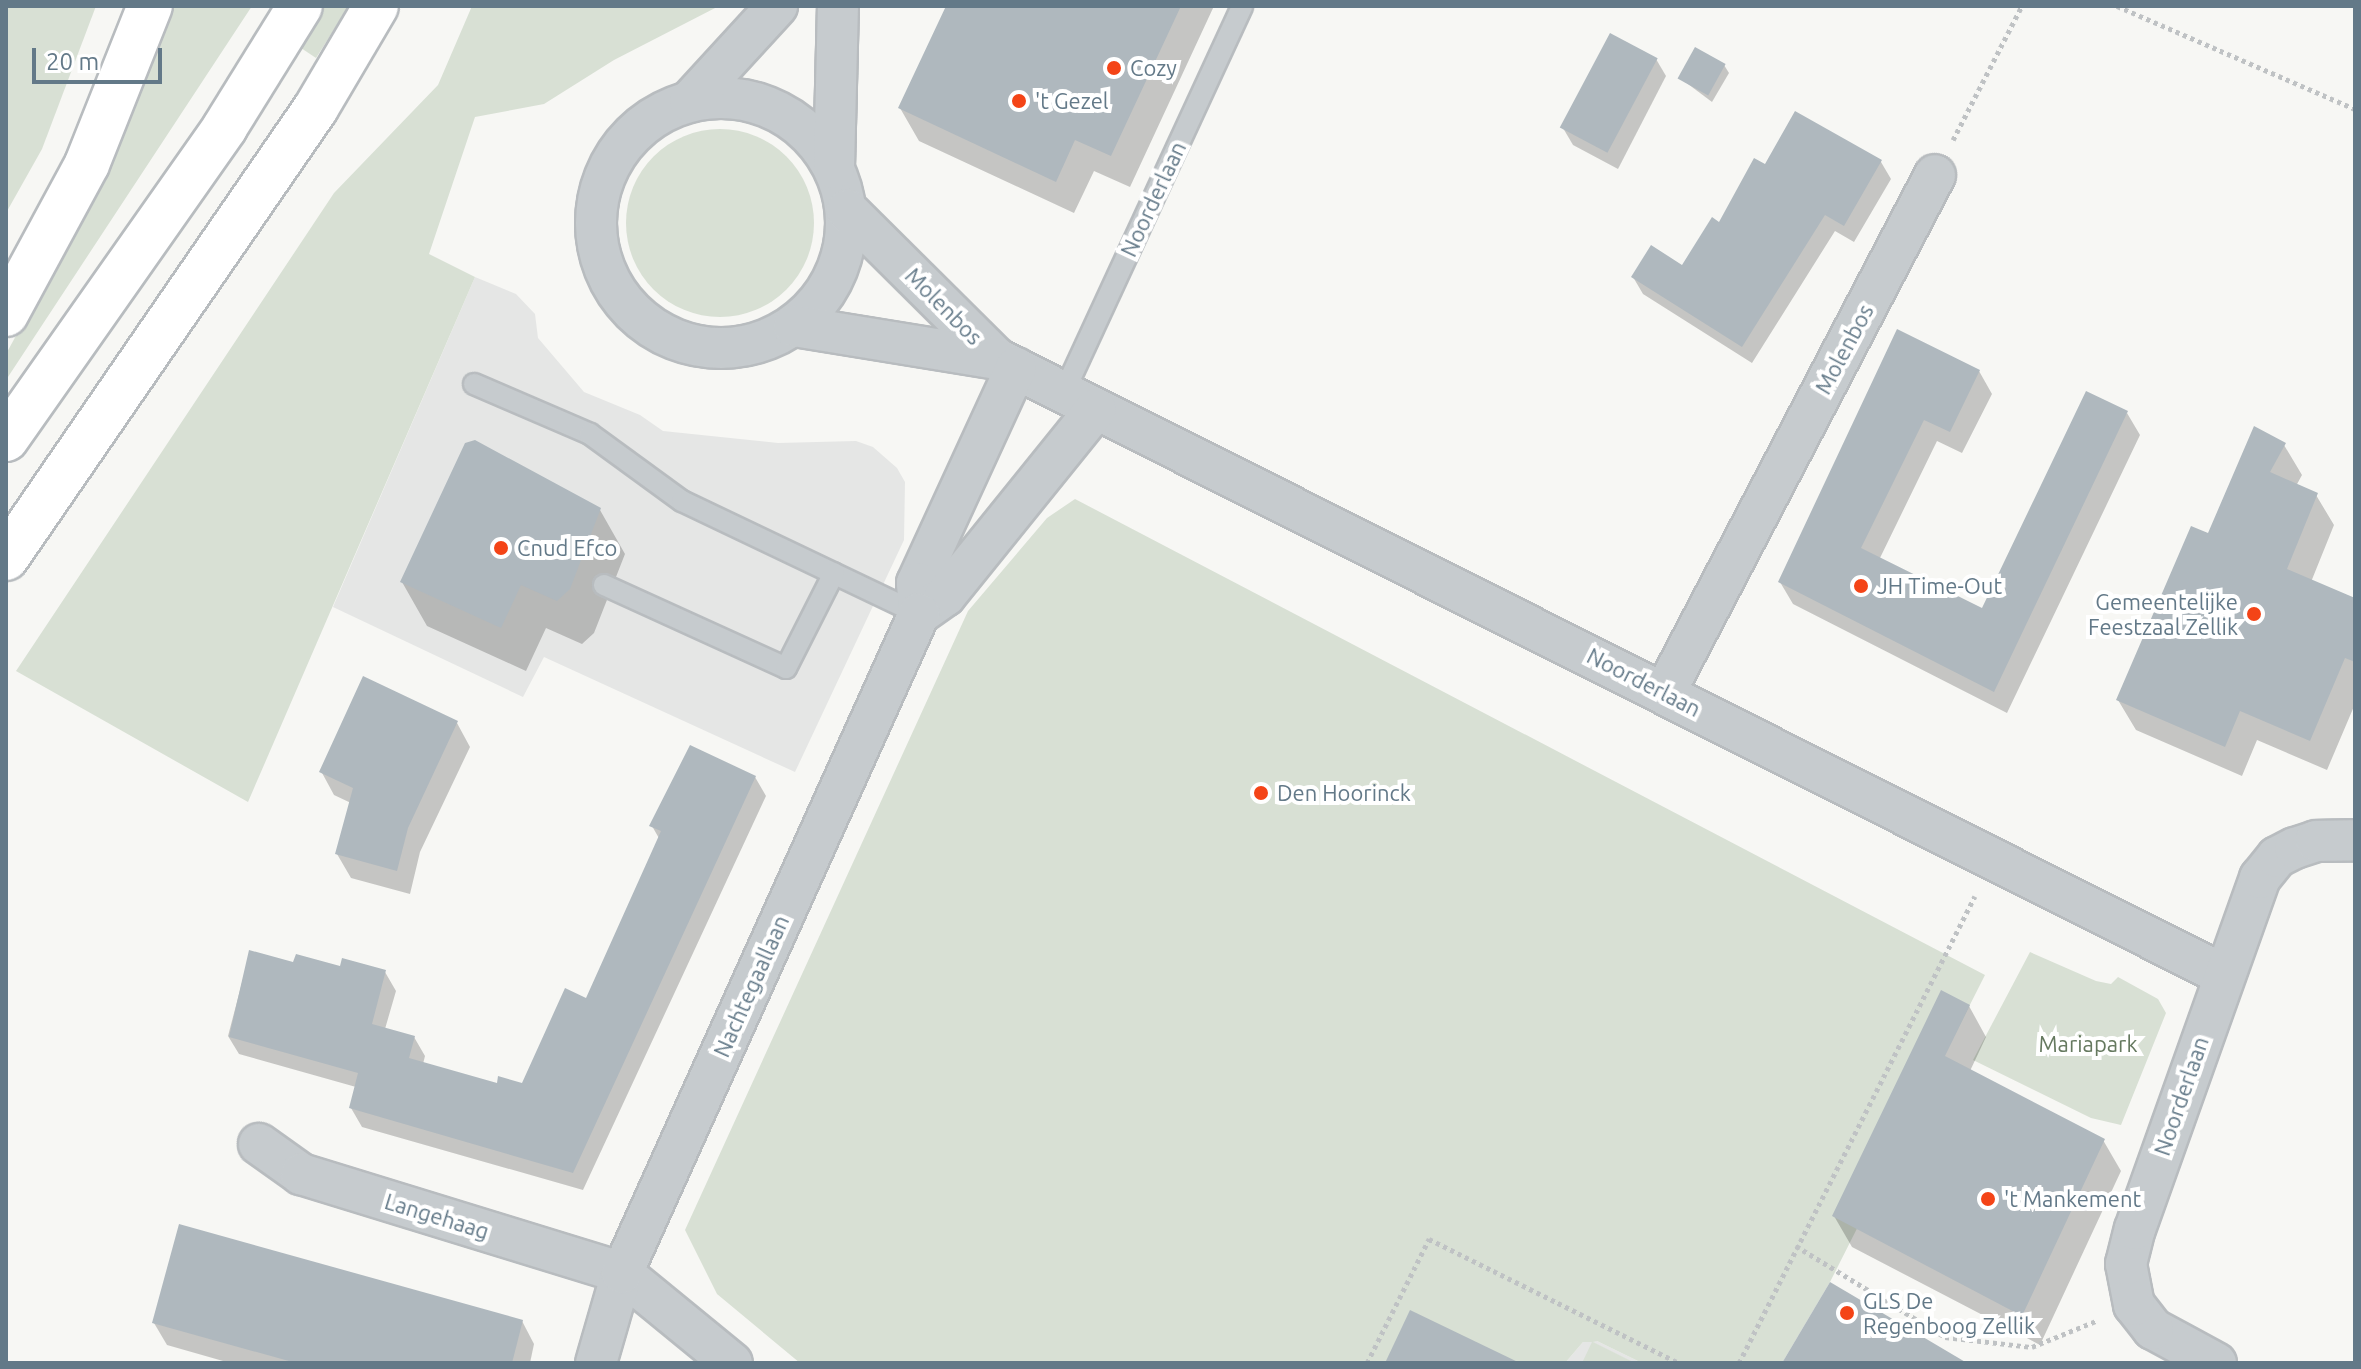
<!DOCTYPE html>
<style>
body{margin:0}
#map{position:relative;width:2361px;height:1369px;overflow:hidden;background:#f7f7f4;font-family:Ubuntu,sans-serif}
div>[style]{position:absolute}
.built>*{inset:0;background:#e5e6e5}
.green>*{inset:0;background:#d8e0d4}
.round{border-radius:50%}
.shadow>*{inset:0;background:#0003}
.building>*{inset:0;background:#afb8be;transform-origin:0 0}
.path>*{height:5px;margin-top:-2.5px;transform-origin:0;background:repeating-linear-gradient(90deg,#bfc2c4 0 4px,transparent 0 8px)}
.roads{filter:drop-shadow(2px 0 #b8bcbf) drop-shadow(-2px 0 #b8bcbf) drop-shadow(0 2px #b8bcbf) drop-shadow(0 -2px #b8bcbf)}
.lane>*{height:20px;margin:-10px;padding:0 10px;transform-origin:10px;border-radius:10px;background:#c6cbce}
.street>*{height:40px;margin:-20px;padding:0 20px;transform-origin:20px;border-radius:20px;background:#c6cbce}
.street>.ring{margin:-20px;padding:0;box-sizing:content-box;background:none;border:40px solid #c6cbce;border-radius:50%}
.highway>*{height:44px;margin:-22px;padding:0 22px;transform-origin:22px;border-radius:22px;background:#fff}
.dots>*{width:22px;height:22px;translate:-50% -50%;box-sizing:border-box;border:4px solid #fff;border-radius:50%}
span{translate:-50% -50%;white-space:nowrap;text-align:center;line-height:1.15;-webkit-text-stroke:8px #fff;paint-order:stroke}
.poi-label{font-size:22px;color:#637988}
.left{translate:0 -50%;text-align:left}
.right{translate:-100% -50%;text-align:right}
.street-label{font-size:22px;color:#637988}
.park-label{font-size:22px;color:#65795f}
.frame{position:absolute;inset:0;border:8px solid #637988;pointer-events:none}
.scale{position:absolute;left:32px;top:48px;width:130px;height:36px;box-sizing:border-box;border:4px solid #637988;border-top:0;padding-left:10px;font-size:24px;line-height:28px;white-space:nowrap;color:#637988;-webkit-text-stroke:6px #fff;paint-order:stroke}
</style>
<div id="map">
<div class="built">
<i style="clip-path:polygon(475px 277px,516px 294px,535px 314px,538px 338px,584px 392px,640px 415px,663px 431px,778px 443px,856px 441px,873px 447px,897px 468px,905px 482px,904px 540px,795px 772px,544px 657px,523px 697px,333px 607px)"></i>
<i style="clip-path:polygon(1597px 1341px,1642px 1363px,1565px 1363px,1583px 1342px)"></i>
</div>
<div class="green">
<i style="clip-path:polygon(6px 6px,96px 6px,42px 149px,6px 213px)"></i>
<i style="clip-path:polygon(168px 6px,252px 6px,6px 380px,6px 354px,83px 213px)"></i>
<i style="clip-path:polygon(320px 6px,349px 6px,316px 58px,298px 46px)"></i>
<i style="clip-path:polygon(472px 6px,719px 6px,614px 60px,544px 104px,475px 117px,429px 254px,475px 277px,248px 802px,16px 671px,334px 193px,438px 85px)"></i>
<i class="round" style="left:626px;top:129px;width:188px;height:188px"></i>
<i style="clip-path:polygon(1075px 499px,1985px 975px,1830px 1282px,1782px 1363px,1642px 1363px,1597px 1341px,1593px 1342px,1635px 1363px,1582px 1363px,1592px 1342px,1583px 1342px,1565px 1363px,800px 1363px,717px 1294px,685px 1230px,968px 611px,1047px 518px)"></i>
<i style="clip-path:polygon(2030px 952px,2096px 981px,2111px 984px,2118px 977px,2158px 999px,2166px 1013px,2121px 1125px,2091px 1118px,1973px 1060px)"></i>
</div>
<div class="shadow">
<i style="clip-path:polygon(948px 6px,1214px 6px,1130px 187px,1094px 171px,1074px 213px,919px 141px,900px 108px)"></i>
<i style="clip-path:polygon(1656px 59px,1666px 76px,1618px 169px,1573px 145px,1563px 128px)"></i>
<i style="clip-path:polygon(1724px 65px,1729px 73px,1712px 102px,1680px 78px)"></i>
<i style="clip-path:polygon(1881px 162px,1891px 179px,1854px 242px,1835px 231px,1752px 363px,1643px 294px,1633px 277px,1682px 267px,1766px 167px)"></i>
<i style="clip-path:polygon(1898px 332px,1979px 371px,1992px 394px,1962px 453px,1937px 441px,1879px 560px,1983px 611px,2127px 413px,2140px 435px,2007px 713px,1793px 604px,1780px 582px)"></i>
<i style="clip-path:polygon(2284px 445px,2302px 475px,2296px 486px,2316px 495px,2334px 525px,2311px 582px,2355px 600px,2355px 704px,2327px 770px,2257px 740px,2242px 776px,2136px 730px,2118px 700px,2209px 535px)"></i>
<i style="clip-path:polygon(600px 510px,625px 554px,594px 633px,582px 644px,546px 628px,526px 671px,427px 626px,402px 582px)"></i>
<i style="clip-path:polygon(457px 723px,470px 747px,420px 852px,410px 894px,351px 878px,337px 854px,351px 803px,334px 795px,321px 771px)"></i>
<i style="clip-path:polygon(755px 777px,766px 796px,583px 1190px,362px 1127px,351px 1108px,356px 1087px,239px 1054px,228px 1036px,250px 952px,294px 964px,385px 972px,396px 991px,385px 1029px,414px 1037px,425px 1056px,423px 1064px,498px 1086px,523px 1085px,587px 1001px,660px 840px,652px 826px)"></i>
<i style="clip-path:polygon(1969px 1006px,1986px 1037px,1970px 1071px,2103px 1140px,2121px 1171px,2040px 1345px,1852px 1247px,1834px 1216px)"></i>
<i style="clip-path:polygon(522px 1321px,534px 1344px,530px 1363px,230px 1363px,167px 1345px,154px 1323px)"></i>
</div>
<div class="building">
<i style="clip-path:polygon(946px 6px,1181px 6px,1111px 156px,1075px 140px,1056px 182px,898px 108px)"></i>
<i style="left:1610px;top:33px;width:54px;height:107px;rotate:28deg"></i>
<i style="left:1695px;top:47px;width:35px;height:36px;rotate:29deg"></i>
<i style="clip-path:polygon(1795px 111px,1882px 160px,1844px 226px,1825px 215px,1742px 347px,1631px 277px,1651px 245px,1682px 265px,1712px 217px,1719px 222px,1754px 158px,1765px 164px)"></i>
<i style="clip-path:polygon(1897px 329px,1980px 370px,1950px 432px,1924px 420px,1861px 548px,1982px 608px,2086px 391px,2128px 411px,1994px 692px,1778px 582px)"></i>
<i style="clip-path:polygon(2254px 426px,2286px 443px,2270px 472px,2318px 493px,2287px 569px,2355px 598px,2355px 662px,2345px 658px,2310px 741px,2240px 711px,2225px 747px,2116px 700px,2191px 526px,2208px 533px)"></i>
<i style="clip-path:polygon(475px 440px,601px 508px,570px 589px,557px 601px,521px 585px,501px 628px,400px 582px,465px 443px)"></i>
<i style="clip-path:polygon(363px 676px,458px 721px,408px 828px,397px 871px,335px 854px,353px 788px,319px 772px)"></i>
<i style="clip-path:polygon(690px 745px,756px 776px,573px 1173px,349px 1108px,358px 1073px,229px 1037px,249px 950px,293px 962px,296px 954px,340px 966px,342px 958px,386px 970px,372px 1024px,415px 1036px,409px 1058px,497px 1083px,498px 1076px,522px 1083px,565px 988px,586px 998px,661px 831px,649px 826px)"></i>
<i style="clip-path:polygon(1941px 990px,1970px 1005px,1945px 1056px,2105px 1139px,2022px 1316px,1832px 1216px)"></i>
<i style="clip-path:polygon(179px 1224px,523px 1320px,512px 1363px,296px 1363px,152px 1323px)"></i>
<i style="clip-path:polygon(1830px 1282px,1967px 1363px,1782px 1363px)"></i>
<i style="clip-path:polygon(1410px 1310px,1520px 1363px,1385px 1363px)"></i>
</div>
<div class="path">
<i style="left:2117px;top:6px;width:259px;rotate:23.4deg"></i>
<i style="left:1953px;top:140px;width:151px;rotate:-62.8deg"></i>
<i style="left:1796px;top:1246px;width:175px;rotate:31.4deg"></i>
<i style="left:1945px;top:1337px;width:88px;rotate:6.6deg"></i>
<i style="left:2032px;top:1347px;width:69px;rotate:-22.1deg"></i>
<i style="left:1367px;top:1363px;width:139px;rotate:-63.4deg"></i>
<i style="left:1429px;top:1239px;width:279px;rotate:26.4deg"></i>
<i style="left:1739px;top:1363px;width:523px;rotate:-63.19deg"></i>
</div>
<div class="roads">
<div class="lane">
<i style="left:474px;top:384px;width:126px;rotate:23.3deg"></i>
<i style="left:590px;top:434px;width:114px;rotate:36.1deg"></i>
<i style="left:682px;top:501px;width:263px;rotate:25.5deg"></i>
<i style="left:1064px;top:392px;width:425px;rotate:-65.2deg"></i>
<i style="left:604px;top:585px;width:200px;rotate:24.5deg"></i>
<i style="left:786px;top:668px;width:106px;rotate:-63.2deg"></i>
</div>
<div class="street">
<i class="ring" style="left:596px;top:98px;width:210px;height:210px"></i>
<i style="left:690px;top:101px;width:129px;rotate:-47.5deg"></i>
<i style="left:834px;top:168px;width:162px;rotate:-88.6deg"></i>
<i style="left:847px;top:210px;width:211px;rotate:44.8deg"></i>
<i style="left:997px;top:359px;width:1373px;rotate:26.66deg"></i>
<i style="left:794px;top:326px;width:206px;rotate:9.2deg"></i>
<i style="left:1016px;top:368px;width:237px;rotate:114.7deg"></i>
<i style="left:917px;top:583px;width:31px;rotate:86deg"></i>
<i style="left:919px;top:614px;width:32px;rotate:-35deg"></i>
<i style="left:945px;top:596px;width:240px;rotate:-51.1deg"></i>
<i style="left:1665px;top:692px;width:583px;rotate:-62.42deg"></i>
<i style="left:259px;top:1144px;width:52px;rotate:35.5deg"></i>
<i style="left:301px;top:1174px;width:336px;rotate:17.1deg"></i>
<i style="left:622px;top:1273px;width:142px;rotate:39.3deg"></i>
<i style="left:596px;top:1363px;width:94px;rotate:-73.9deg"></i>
<i style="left:622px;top:1273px;width:723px;rotate:-65.74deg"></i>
<i style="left:2216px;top:1363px;width:72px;rotate:-151.6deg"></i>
<i style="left:2153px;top:1329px;width:31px;rotate:-128deg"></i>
<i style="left:2134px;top:1305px;width:42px;rotate:-101deg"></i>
<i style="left:2126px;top:1264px;width:36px;rotate:-76deg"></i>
<i style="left:2135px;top:1229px;width:373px;rotate:-70.4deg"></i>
<i style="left:2260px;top:878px;width:27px;rotate:-51deg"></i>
<i style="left:2277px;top:857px;width:20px;rotate:-27deg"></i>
<i style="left:2295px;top:848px;width:22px;rotate:-18deg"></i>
<i style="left:2316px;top:841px;width:39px;rotate:-1deg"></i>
</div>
<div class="highway">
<i style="left:6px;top:314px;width:170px;rotate:-61.6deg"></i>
<i style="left:87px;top:164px;width:170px;rotate:-68.3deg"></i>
<i style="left:6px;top:439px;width:381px;rotate:-54.9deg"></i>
<i style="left:225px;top:127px;width:142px;rotate:-58.2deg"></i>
<i style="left:6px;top:558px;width:546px;rotate:-55.44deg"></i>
<i style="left:316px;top:108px;width:118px;rotate:-59.5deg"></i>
</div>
</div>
<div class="dots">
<i style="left:1114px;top:68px;background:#f44417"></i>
<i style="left:1019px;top:101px;background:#f44417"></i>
<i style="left:501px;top:548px;background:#f44417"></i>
<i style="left:1861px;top:586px;background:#f44417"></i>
<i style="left:2254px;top:614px;background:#f44417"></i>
<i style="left:1261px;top:793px;background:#f44417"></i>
<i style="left:1988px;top:1199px;background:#f44417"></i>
<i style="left:1847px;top:1313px;background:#f44417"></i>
</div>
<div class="poi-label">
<span class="left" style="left:1130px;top:68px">Cozy</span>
<span class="left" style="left:1035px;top:101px">'t Gezel</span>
<span class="left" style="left:517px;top:548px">Cnud Efco</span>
<span class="left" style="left:1877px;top:586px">JH Time-Out</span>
<span class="right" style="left:2238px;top:614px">Gemeentelijke<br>Feestzaal Zellik</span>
<span class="left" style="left:1277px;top:793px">Den Hoorinck</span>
<span class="left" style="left:2004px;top:1199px">'t Mankement</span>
<span class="left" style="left:1863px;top:1313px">GLS De<br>Regenboog Zellik</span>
</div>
<div class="street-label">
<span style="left:1153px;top:199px;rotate:-65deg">Noorderlaan</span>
<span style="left:944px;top:306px;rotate:45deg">Molenbos</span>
<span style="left:1844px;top:349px;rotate:-62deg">Molenbos</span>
<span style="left:1644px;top:682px;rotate:27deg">Noorderlaan</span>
<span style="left:751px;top:986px;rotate:-66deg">Nachtegaallaan</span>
<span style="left:2181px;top:1096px;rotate:-71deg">Noorderlaan</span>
<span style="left:437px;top:1216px;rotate:17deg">Langehaag</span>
</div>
<div class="park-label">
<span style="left:2088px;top:1044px">Mariapark</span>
</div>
<div class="frame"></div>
<div class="scale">20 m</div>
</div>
